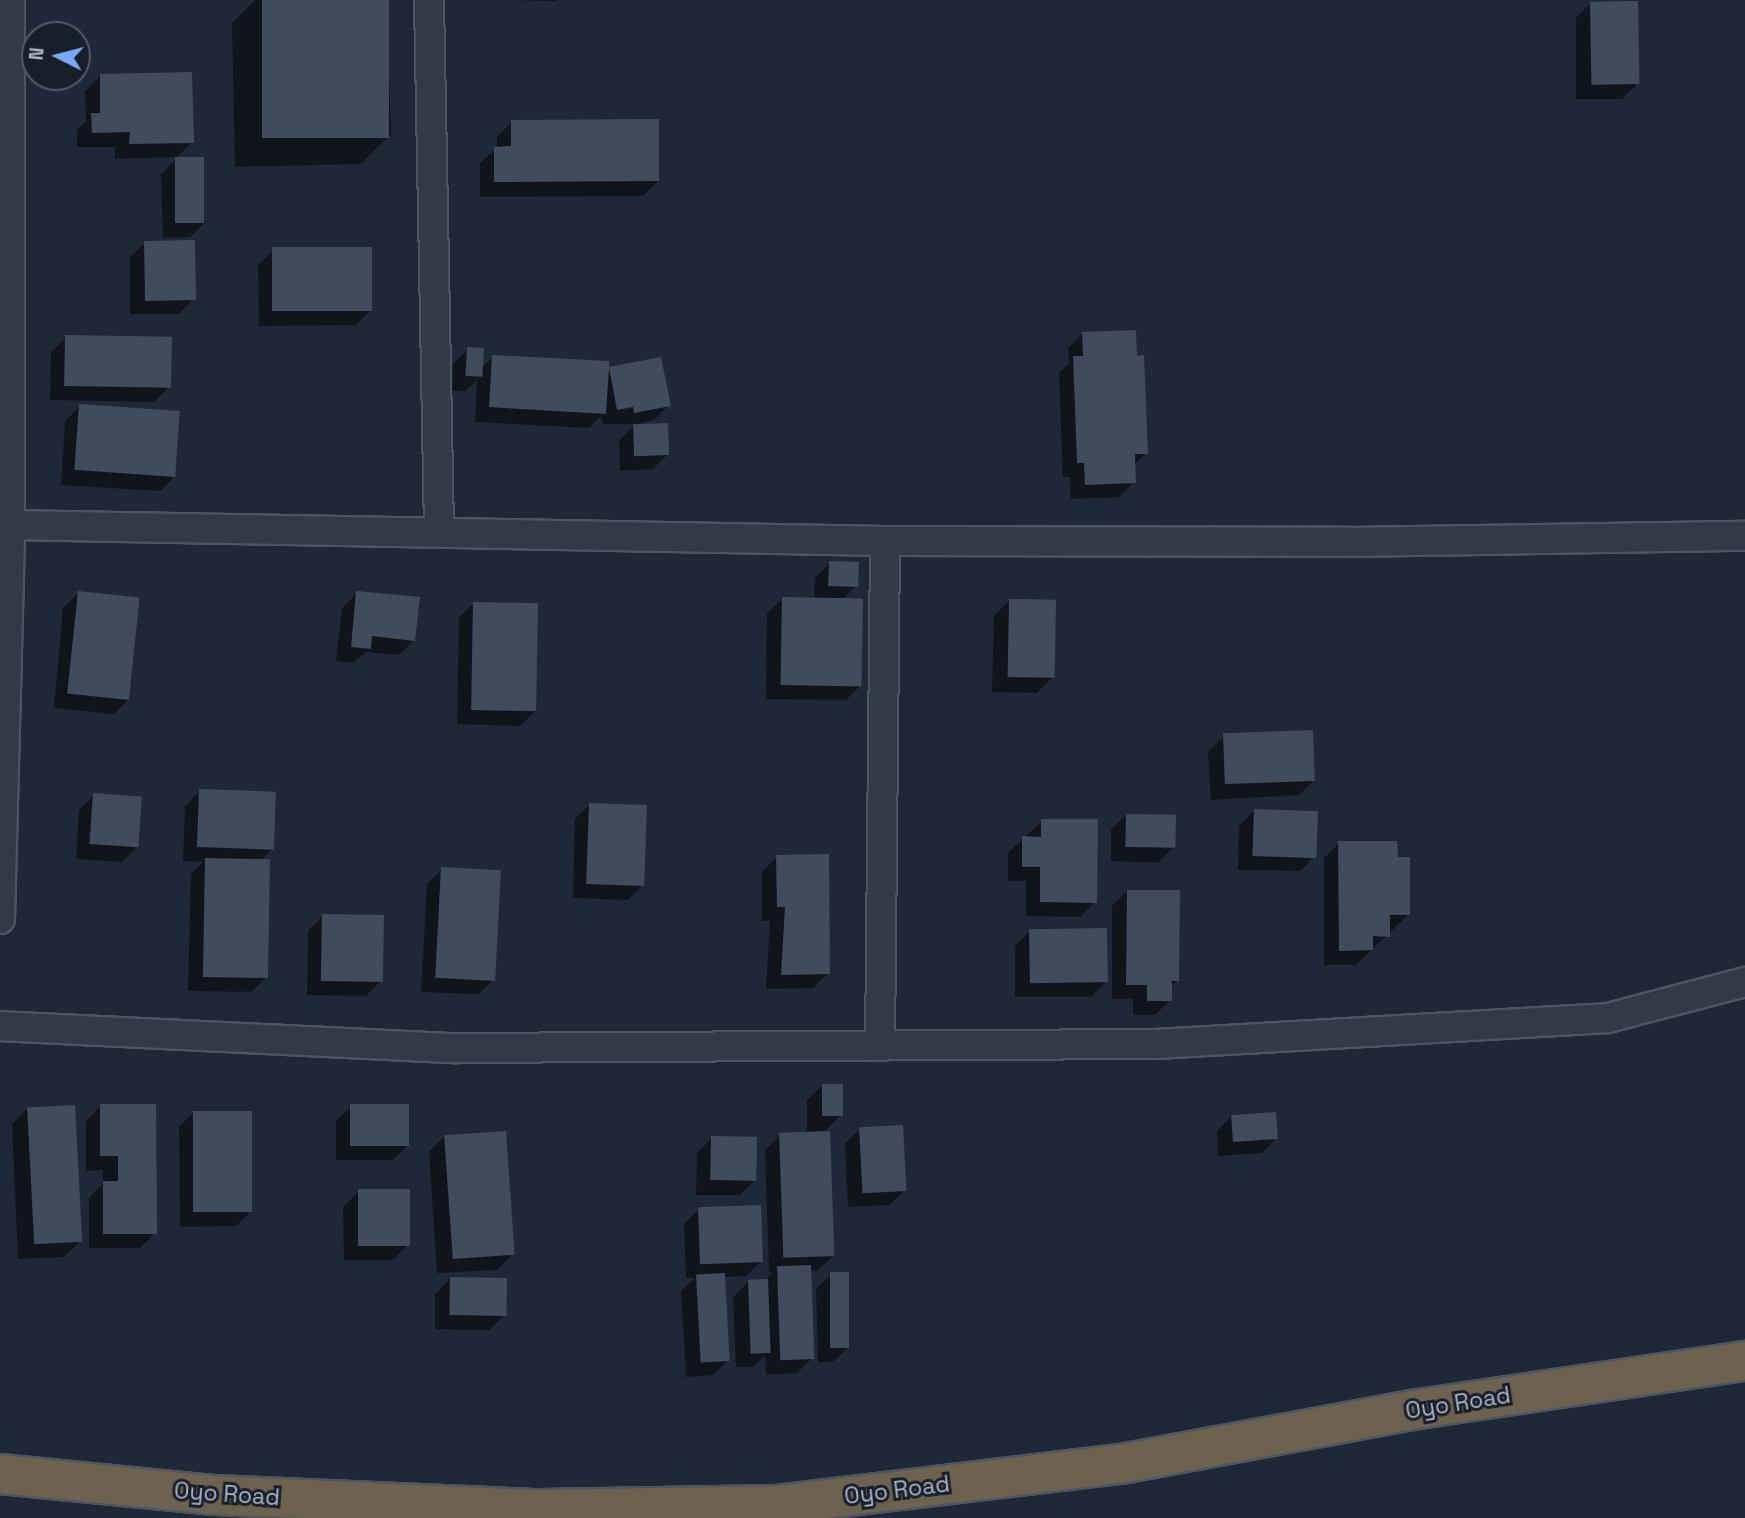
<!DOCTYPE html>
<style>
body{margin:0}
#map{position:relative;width:1745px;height:1518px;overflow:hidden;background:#1f2836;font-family:"Space Grotesk",sans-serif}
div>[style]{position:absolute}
.shadow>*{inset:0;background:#0007}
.building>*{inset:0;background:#404b5c;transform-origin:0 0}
.roads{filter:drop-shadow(2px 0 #4d5562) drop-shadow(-2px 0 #4d5562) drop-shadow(0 2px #4d5562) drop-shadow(0 -2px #4d5562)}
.street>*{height:28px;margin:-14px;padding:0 14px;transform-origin:14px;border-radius:14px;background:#323a47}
.highway>*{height:38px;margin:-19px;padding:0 19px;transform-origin:19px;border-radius:19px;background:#6d624f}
span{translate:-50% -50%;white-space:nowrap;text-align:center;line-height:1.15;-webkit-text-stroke:6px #181f2b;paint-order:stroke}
.street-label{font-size:23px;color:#acb5c4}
.north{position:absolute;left:21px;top:21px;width:70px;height:70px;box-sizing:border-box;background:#181f2b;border:2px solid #535b68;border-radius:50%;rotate:276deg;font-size:19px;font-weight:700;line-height:28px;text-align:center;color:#acb5c4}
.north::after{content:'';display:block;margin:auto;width:24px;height:32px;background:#7ba9fa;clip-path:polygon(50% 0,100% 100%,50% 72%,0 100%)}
</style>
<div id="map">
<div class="shadow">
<i style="clip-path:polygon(255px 0,387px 0,391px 134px,361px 164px,235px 167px,232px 23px)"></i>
<i style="clip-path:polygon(506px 0,558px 0,556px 1px)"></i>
<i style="clip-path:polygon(1591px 3px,1637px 84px,1622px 99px,1576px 99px,1576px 18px)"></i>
<i style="clip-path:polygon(100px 76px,192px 142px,177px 157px,115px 159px,115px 147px,77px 147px,77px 130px,86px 121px,85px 91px)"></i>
<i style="clip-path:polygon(512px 122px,658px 181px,643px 196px,480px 197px,480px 163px,497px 148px,497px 137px)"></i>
<i style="clip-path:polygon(176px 159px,205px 222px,190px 237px,163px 238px,161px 174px)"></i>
<i style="clip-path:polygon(145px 243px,194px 299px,179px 314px,130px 314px,130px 257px)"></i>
<i style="clip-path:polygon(273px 250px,371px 310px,356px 325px,259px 326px,258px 265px)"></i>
<i style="clip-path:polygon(1083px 333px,1146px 453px,1133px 466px,1134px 482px,1119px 497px,1071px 499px,1070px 477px,1063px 477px,1059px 373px,1069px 363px,1068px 348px)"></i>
<i style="clip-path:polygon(66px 337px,169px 387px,154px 402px,50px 400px,51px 352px)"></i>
<i style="clip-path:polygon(468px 349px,481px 368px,493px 357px,607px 369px,659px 359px,669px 405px,654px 420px,637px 424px,668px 454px,653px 469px,620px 471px,619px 441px,635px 424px,603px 424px,601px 416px,589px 428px,475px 422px,477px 380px,466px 391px,452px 391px,453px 364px)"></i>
<i style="clip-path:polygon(80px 406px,175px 476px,160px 491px,61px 485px,65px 421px)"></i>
<i style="clip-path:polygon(830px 563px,856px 586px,843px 599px,861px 685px,846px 700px,766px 699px,767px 614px,782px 599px,814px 599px,815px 578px)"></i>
<i style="clip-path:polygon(78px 593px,129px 699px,114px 714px,54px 708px,63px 608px)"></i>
<i style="clip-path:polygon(357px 593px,414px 640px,399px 655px,366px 652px,354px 663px,336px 661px,342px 608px)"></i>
<i style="clip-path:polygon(1009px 601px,1052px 678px,1037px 693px,992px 692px,994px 616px)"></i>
<i style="clip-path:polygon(474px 603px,535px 711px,520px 726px,457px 724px,459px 618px)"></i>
<i style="clip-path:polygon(1223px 737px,1314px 780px,1299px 795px,1211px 800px,1208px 752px)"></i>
<i style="clip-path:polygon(200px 791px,272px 849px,261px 860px,266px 978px,251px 992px,188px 991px,191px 874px,203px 862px,183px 861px,185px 806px)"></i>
<i style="clip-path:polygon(94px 795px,137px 847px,122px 862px,76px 859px,79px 810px)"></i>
<i style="clip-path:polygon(590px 804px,643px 885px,628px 900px,573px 898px,575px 819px)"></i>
<i style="clip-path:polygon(1254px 811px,1315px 856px,1300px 871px,1238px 870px,1239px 826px)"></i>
<i style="clip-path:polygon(1126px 815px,1173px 848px,1158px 863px,1111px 861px,1111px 830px)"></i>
<i style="clip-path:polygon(1042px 821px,1095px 902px,1080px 917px,1026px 916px,1026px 881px,1008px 881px,1008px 853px)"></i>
<i style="clip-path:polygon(1339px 843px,1396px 859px,1409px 914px,1356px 965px,1324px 965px,1324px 858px)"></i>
<i style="clip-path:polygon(777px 857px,828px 973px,813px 988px,766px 989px,770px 921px,762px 921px,762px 872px)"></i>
<i style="clip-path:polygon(442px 869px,494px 979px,479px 994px,421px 992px,427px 884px)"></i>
<i style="clip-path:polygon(1127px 891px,1177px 980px,1170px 987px,1170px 1000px,1155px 1015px,1133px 1015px,1133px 999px,1112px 999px,1112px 906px)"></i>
<i style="clip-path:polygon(323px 916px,381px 981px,366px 996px,307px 995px,308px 931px)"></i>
<i style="clip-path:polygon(1030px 931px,1106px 982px,1091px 997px,1015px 997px,1015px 946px)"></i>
<i style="clip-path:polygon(822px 1085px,841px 1115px,823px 1133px,833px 1256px,818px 1270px,809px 1271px,812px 1358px,797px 1373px,766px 1375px,765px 1355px,754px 1367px,736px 1367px,733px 1297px,748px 1282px,764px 1281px,773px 1272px,769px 1272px,765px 1150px,780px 1135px,807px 1133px,807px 1100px)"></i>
<i style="clip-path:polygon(101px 1106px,155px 1233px,140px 1248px,89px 1248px,89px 1198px,103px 1183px,103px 1170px,86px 1171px,86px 1121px)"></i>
<i style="clip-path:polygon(351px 1106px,408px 1145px,393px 1160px,336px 1160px,336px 1121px)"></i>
<i style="clip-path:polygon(27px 1109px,79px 1242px,64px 1257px,18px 1259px,12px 1124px)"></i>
<i style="clip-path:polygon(194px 1112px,251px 1211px,236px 1226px,180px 1227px,179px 1127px)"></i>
<i style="clip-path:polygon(1232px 1116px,1277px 1138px,1262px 1153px,1218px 1156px,1217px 1131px)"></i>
<i style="clip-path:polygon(860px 1129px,905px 1190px,890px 1205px,848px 1207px,845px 1144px)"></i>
<i style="clip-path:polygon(444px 1137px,512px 1255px,497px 1270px,437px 1273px,429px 1152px)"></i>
<i style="clip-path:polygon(712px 1138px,755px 1180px,740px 1195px,696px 1195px,697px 1153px)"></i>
<i style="clip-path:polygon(358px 1192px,408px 1245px,393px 1260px,344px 1260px,343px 1207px)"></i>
<i style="clip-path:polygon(699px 1209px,761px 1261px,746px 1276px,724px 1277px,728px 1360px,713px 1375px,686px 1377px,681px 1291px,695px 1278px,686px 1278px,684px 1224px)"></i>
<i style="clip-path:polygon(831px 1274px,849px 1346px,834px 1361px,818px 1362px,816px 1289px)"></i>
<i style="clip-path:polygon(450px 1279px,504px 1315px,489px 1330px,435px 1329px,435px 1294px)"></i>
</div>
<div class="building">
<i style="left:262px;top:0;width:127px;height:138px"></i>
<i style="left:1638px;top:1px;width:83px;height:48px;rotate:89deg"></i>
<i style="clip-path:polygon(192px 72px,194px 143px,129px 144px,130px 132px,92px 133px,91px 113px,100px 113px,100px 74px)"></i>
<i style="clip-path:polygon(659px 119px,659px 181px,494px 182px,494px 147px,511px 146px,511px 120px)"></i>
<i style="left:175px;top:157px;width:29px;height:66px"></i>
<i style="left:195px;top:240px;width:60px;height:51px;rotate:89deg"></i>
<i style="left:372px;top:247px;width:64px;height:100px;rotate:90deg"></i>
<i style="clip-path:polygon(1136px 330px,1137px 356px,1144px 355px,1148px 454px,1135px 454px,1136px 483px,1085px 485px,1084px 463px,1077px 463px,1073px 356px,1083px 356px,1082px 332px)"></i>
<i style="left:65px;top:335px;width:107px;height:51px;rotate:1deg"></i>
<i style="left:467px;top:347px;width:17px;height:29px;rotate:3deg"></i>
<i style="clip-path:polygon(492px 355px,609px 361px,609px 367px,661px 357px,671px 406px,634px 413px,633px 407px,617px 410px,609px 368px,606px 414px,489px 407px)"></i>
<i style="left:79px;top:404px;width:101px;height:66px;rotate:4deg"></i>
<i style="left:668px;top:423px;width:32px;height:35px;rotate:88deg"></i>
<i style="left:829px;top:561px;width:30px;height:25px;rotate:2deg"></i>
<i style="left:78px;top:591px;width:62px;height:103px;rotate:6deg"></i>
<i style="clip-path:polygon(356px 591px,420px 597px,415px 641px,372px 636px,371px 649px,351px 647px)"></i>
<i style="left:782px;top:597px;width:81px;height:88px;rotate:1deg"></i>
<i style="left:1009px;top:599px;width:47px;height:78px;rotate:1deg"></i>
<i style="left:473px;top:602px;width:65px;height:108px;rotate:1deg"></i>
<i style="left:1313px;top:730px;width:51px;height:90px;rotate:88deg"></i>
<i style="left:199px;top:789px;width:77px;height:58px;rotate:2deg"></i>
<i style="left:93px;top:793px;width:49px;height:51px;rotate:4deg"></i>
<i style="left:589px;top:803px;width:58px;height:81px;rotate:2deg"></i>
<i style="left:1254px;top:809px;width:64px;height:47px;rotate:2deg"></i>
<i style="left:1126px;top:814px;width:50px;height:33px;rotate:1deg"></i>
<i style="clip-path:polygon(1041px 819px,1098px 819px,1097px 903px,1040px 902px,1040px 867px,1022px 867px,1022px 836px,1041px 837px)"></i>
<i style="clip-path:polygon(1338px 841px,1397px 841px,1398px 857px,1410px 857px,1410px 915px,1390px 915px,1390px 937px,1373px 936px,1373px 950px,1339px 951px)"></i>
<i style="clip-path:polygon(829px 854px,830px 974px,781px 975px,785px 907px,777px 907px,776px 855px)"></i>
<i style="left:205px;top:858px;width:65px;height:119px;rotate:1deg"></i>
<i style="left:441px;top:867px;width:60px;height:111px;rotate:3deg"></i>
<i style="clip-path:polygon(1127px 890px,1180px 890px,1179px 981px,1172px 981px,1172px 1001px,1147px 1001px,1147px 985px,1126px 985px)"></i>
<i style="left:322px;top:914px;width:62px;height:67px;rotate:1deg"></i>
<i style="left:1107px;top:928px;width:54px;height:78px;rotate:89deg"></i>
<i style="left:822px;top:1084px;width:21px;height:32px"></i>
<i style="clip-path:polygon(100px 1104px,156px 1104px,157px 1234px,103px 1234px,103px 1181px,118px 1181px,118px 1156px,100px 1156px)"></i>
<i style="left:350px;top:1104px;width:59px;height:42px"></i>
<i style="left:75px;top:1105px;width:137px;height:48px;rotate:87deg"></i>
<i style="left:193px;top:1111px;width:59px;height:101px"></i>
<i style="left:1276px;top:1112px;width:27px;height:45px;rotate:86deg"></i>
<i style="left:903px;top:1125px;width:66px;height:44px;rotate:87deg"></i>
<i style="left:506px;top:1131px;width:124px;height:62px;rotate:86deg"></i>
<i style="left:830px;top:1131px;width:125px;height:51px;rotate:88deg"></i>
<i style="left:711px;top:1136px;width:46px;height:44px;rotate:1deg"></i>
<i style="left:410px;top:1189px;width:57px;height:52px;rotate:90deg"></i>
<i style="left:761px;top:1205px;width:57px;height:63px;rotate:88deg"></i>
<i style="left:811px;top:1265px;width:94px;height:34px;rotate:88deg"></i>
<i style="left:830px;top:1272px;width:19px;height:76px"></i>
<i style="left:725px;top:1273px;width:88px;height:29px;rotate:87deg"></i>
<i style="left:450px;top:1277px;width:57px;height:38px;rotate:1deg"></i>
<i style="left:768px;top:1279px;width:74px;height:20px;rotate:88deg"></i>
</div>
<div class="roads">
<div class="street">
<i style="left:429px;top:0;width:532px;rotate:88.92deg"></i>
<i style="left:10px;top:525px;width:875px;rotate:1.05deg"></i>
<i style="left:885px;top:541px;width:465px;rotate:0.1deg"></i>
<i style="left:1350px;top:542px;width:395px;rotate:-0.9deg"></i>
<i style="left:0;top:919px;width:394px;rotate:-88.5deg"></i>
<i style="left:10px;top:525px;width:525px;rotate:-90deg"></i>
<i style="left:0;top:1026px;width:456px;rotate:2.8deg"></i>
<i style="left:455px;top:1048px;width:702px;rotate:-0.33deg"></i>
<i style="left:1157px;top:1044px;width:452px;rotate:-3.3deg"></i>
<i style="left:1608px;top:1018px;width:142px;rotate:-14.7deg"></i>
<i style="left:880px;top:1046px;width:505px;rotate:-89.43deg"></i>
</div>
<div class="highway">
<i style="left:0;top:1474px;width:216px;rotate:5.6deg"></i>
<i style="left:215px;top:1495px;width:325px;rotate:2.5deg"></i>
<i style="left:540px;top:1509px;width:235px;rotate:-1deg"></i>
<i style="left:775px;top:1505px;width:354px;rotate:-6.8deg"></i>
<i style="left:1126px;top:1463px;width:291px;rotate:-10.5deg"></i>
<i style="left:1412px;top:1410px;width:337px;rotate:-8.4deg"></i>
</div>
</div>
<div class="street-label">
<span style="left:1458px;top:1403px;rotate:-9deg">Oyo Road</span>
<span style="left:897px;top:1490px;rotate:-7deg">Oyo Road</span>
<span style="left:227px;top:1494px;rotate:4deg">Oyo Road</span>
</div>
<div class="north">N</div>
</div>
